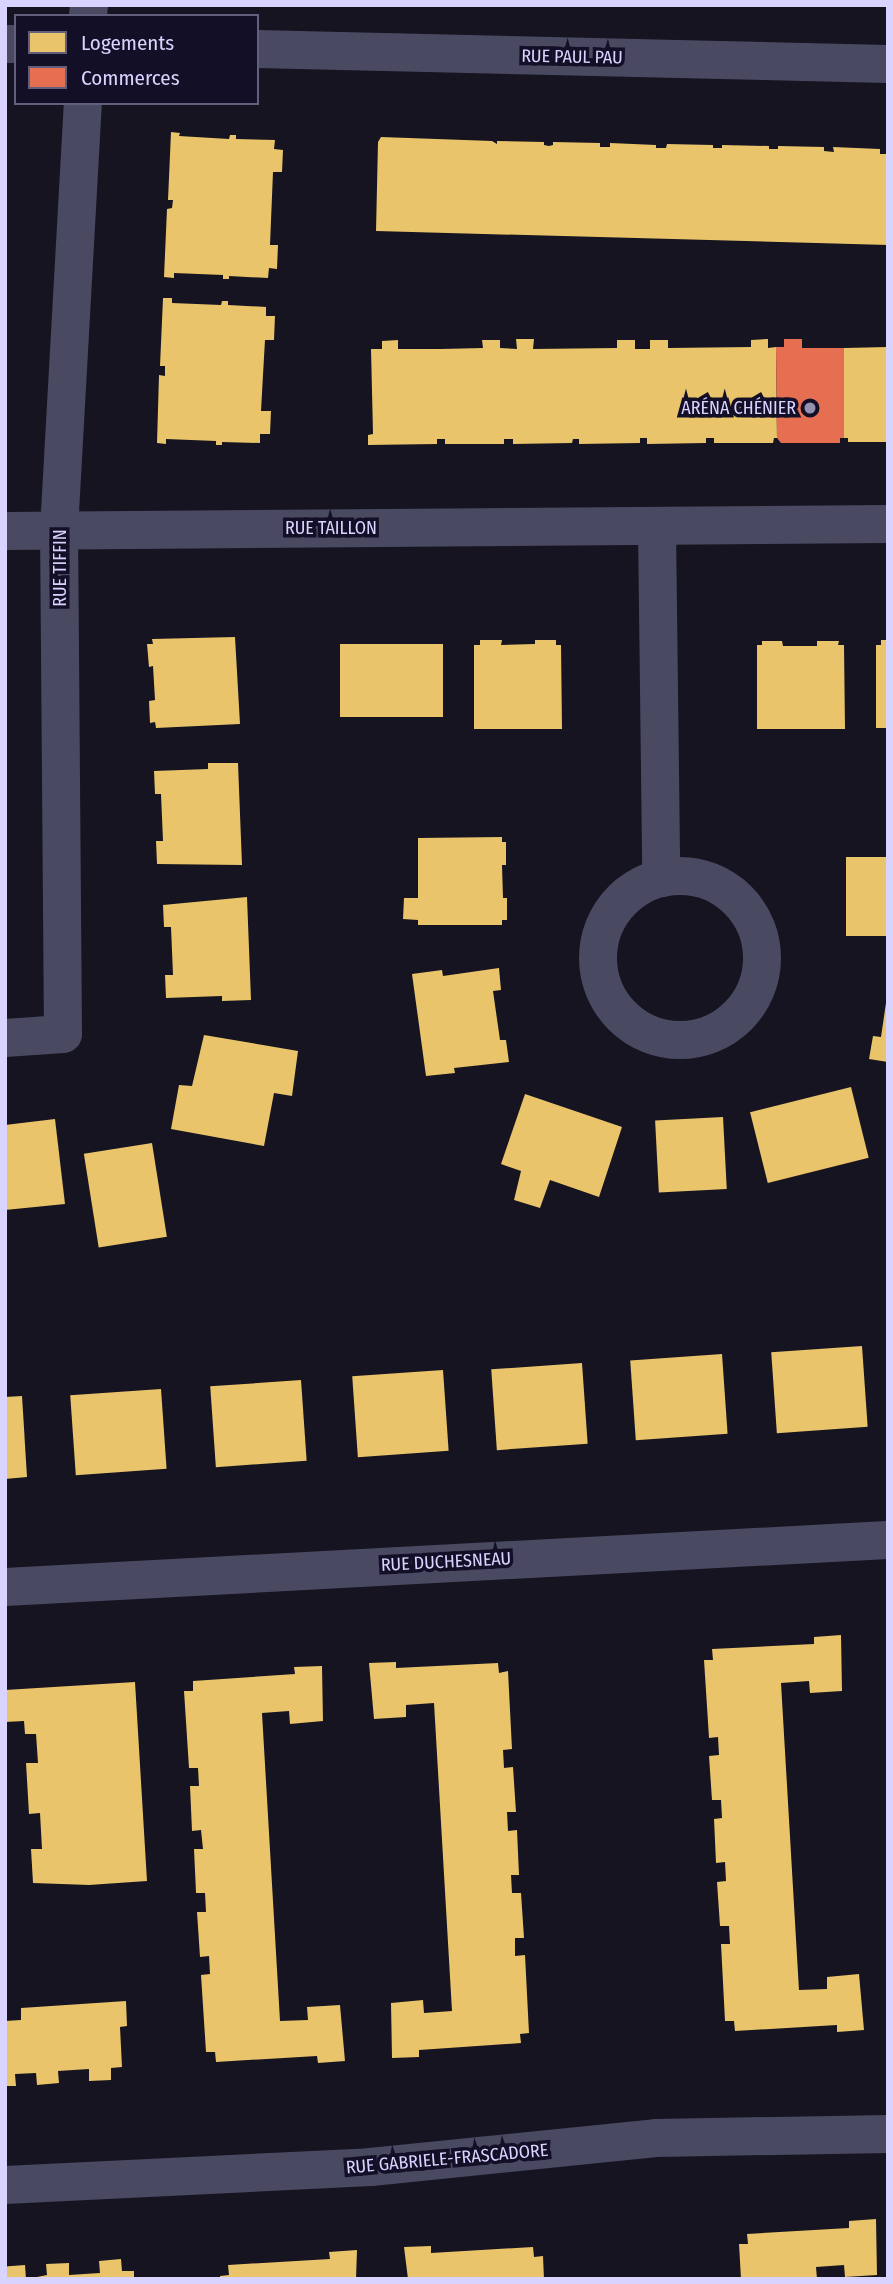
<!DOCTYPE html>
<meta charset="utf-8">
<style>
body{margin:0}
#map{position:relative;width:893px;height:2284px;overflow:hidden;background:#161421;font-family:"Fira Sans Condensed",sans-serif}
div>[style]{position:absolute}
.homes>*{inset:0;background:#e9c46a;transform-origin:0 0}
.shops>*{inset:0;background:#e76f51}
.minor>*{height:38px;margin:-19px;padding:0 19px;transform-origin:19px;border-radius:19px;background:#4a4962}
.minor>.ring{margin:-19px;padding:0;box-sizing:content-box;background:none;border:38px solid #4a4962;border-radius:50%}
.dots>*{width:19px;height:19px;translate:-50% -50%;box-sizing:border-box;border:4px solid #130f26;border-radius:50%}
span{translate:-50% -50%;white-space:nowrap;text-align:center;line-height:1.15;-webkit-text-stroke:7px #130f26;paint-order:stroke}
.street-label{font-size:18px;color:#d9d4ff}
.poi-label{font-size:18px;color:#d9d4ff}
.right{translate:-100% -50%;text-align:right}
.frame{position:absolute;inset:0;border:7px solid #d9d4ff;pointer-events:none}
.legend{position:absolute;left:14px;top:14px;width:245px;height:91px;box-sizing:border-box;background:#130f26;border:2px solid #625e7d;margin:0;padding:9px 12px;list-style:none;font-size:21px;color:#d9d4ff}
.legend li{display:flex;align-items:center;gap:14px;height:35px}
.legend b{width:35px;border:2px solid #625e7d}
</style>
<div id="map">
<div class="homes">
<i style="clip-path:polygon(171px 132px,180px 133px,179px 136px,229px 139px,230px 135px,236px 135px,236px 139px,275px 140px,274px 149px,283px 150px,282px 172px,273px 172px,270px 245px,278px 245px,277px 269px,269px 268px,268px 278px,229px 276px,229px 279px,223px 279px,223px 275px,174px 273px,174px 278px,164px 277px,167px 209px,172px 208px,173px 200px,168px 200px)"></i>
<i style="clip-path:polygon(381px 137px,492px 141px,497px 144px,497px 141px,544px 142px,544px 145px,549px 146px,553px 145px,553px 142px,600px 143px,600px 147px,610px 147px,610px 143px,656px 145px,656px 148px,666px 148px,667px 144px,713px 145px,713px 148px,722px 148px,722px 145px,769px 146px,769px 149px,778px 149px,778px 146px,824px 147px,824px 151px,834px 152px,833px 147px,880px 149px,880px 154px,888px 154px,888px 245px,376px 231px,378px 142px)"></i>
<i style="clip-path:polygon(163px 298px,172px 298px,172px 303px,221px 305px,222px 301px,228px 301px,228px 305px,266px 307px,266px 316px,275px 316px,274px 340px,265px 340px,263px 375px,261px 411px,271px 411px,270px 434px,260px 434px,260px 443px,222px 442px,222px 445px,216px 445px,216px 441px,166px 439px,166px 444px,157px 443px,159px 375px,165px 376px,165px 366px,160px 366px)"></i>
<i style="clip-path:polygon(516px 339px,534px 339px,533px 349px,617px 348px,617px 340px,635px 340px,635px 349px,650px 349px,650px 340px,668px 340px,668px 348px,751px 347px,751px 340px,768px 339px,768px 348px,776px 347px,777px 438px,774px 438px,773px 443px,714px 443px,714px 438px,706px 438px,706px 443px,647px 444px,647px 438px,640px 438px,640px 443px,579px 444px,579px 439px,573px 439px,572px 443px,513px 444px,513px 439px,504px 439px,504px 444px,445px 444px,445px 439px,437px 439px,437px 444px,368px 445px,368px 435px,373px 434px,371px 349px,382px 349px,382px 341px,398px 340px,398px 349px,441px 349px,483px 348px,482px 340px,500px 340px,500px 348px,517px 349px)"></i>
<i style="clip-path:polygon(888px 347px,888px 442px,848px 442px,848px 438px,844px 438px,844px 348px)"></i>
<i style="clip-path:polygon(235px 637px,240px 724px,156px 728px,155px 722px,150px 723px,149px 701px,155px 700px,153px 666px,149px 667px,147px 644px,153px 644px,152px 639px)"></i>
<i style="clip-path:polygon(480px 640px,502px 640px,501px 645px,535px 644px,535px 640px,556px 640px,556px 645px,561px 645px,562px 729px,474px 729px,474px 645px,480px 645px)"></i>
<i style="clip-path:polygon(881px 640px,888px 640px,888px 728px,876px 728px,876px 645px,881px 645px)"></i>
<i style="clip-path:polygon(762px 641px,782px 641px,783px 646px,817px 646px,817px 641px,839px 641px,838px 645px,844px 645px,845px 729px,757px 729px,757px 645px,762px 645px)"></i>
<i style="left:340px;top:644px;width:103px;height:73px"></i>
<i style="clip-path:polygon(208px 763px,238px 763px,242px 865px,157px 864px,156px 841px,163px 841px,161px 794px,155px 794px,154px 771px,208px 769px)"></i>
<i style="clip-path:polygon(502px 837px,502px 842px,506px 842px,506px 865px,502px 865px,503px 898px,507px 898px,507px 920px,502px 920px,502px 925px,418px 925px,418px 920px,403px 919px,404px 898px,418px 898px,418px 838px)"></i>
<i style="left:846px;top:857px;width:42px;height:79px"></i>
<i style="clip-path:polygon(247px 897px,251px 1000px,222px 1001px,222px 996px,166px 998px,165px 975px,173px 975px,171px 927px,164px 927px,163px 905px)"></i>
<i style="clip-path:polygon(499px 968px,501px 990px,493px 991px,500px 1040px,506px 1040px,509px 1062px,454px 1068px,455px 1073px,426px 1076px,412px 974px,442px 970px,443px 976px)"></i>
<i style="clip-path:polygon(886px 1003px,888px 1003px,888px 1062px,869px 1059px,873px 1036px,881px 1037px)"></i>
<i style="clip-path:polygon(204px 1035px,298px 1051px,292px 1096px,274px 1093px,264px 1146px,171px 1129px,179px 1085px,192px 1086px)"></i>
<i style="left:851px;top:1087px;width:73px;height:104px;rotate:76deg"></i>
<i style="clip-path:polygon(525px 1094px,622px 1127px,599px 1197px,550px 1180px,540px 1208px,514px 1200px,521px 1171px,501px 1164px)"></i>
<i style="left:723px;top:1117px;width:72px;height:68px;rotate:87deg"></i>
<i style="clip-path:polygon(55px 1119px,65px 1204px,5px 1210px,5px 1125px)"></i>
<i style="left:152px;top:1143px;width:95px;height:69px;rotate:81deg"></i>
<i style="left:862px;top:1346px;width:81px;height:91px;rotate:86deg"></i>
<i style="left:722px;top:1354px;width:80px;height:92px;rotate:86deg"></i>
<i style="left:582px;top:1363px;width:81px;height:91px;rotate:86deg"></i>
<i style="left:443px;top:1370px;width:81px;height:91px;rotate:86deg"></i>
<i style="left:301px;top:1380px;width:81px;height:91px;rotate:86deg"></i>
<i style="left:161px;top:1389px;width:80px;height:91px;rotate:86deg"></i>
<i style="clip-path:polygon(22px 1396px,27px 1477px,5px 1479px,5px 1397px)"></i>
<i style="clip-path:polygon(841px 1635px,842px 1691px,810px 1693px,809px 1681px,781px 1683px,799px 1990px,827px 1989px,827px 1977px,859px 1974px,864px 2030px,837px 2032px,837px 2025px,735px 2031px,734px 2021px,725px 2021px,721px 1944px,730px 1944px,729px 1926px,720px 1926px,717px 1882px,726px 1881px,725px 1862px,716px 1863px,714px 1819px,722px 1818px,721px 1800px,712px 1800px,709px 1756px,719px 1755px,718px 1737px,709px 1738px,704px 1660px,713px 1660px,712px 1649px,814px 1644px,814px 1637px)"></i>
<i style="clip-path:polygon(396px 1662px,396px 1668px,498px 1663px,499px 1673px,508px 1671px,512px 1749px,503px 1750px,504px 1768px,513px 1767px,516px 1812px,507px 1812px,508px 1831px,517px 1830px,519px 1875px,511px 1875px,512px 1893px,521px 1893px,524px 1938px,515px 1938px,515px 1956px,525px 1955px,529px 2033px,520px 2034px,521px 2043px,419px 2050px,419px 2057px,392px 2058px,391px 2003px,423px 2000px,424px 2013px,452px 2011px,434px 1703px,406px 1705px,406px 1717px,374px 1719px,369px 1663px)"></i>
<i style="clip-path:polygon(322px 1666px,323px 1721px,290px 1724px,289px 1711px,262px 1713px,280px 2021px,308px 2020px,307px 2007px,340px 2005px,345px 2061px,318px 2063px,317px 2056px,216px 2062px,215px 2052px,206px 2052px,201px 1975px,210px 1974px,209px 1956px,200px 1957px,197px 1912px,206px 1912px,205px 1893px,196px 1893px,194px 1849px,203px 1849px,201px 1830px,192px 1831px,190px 1786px,199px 1786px,198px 1768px,189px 1768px,184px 1691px,193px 1691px,193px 1681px,295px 1674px,294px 1667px)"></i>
<i style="clip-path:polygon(135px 1682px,147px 1881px,89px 1885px,33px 1883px,31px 1849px,42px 1849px,40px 1813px,29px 1814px,26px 1763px,38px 1763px,36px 1734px,25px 1734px,24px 1721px,5px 1722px,5px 1690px)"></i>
<i style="clip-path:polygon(126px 2001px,127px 2026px,120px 2027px,122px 2067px,111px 2068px,111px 2080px,89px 2081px,89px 2069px,58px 2071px,59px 2083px,37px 2085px,36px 2073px,15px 2074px,16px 2086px,5px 2086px,5px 2021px,21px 2020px,21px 2008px)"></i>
<i style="clip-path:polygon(876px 2219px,877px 2275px,845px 2277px,844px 2265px,816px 2267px,817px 2279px,741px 2279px,739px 2244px,748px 2244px,747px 2234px,849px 2228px,849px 2221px)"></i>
<i style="clip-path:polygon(431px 2246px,431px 2253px,533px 2247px,534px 2257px,543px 2256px,544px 2279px,408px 2279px,404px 2247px)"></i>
<i style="clip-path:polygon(357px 2250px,356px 2279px,220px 2279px,220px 2276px,229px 2275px,228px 2265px,330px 2259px,329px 2252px)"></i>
<i style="clip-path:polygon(121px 2259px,122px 2271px,134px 2271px,134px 2279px,27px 2279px,47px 2275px,46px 2264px,69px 2263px,69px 2275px,100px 2273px,99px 2261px)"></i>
<i style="left:25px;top:2265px;width:14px;height:20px;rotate:86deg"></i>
</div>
<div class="shops">
<i style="clip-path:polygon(784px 339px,802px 339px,802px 348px,844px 348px,844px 438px,840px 438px,840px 443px,781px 443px,777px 438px,776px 347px,784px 347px)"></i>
</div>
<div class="minor">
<i style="left:88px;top:16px;width:11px;rotate:-85deg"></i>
<i style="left:5px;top:44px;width:11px"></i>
<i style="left:257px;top:49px;width:631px;rotate:1.36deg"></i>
<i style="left:657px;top:526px;width:352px;rotate:89.3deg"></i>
<i style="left:5px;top:531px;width:883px;rotate:-0.45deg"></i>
<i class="ring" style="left:598px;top:876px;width:126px;height:126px"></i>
<i style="left:5px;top:1038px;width:58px;rotate:-3.9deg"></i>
<i style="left:63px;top:1034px;width:504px;rotate:-90.45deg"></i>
<i style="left:59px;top:530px;width:428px;rotate:-86.8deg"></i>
<i style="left:5px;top:1587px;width:884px;rotate:-3.05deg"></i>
<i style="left:5px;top:2185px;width:366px;rotate:-2.8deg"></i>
<i style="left:371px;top:2167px;width:286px;rotate:-5.8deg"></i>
<i style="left:656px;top:2138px;width:232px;rotate:-1deg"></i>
</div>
<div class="dots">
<i style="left:810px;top:408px;background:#9591b1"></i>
</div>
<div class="street-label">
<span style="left:572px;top:57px;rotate:1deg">RUE PAUL PAU</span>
<span style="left:331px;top:528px">RUE TAILLON</span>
<span style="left:60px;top:568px;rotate:-90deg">RUE TIFFIN</span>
<span style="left:446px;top:1562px;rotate:-3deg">RUE DUCHESNEAU</span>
<span style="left:447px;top:2159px;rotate:-5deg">RUE GABRIELE-FRASCADORE</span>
</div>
<div class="poi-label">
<span class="right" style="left:796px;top:408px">ARÉNA CHÉNIER</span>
</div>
<div class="frame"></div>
<ul class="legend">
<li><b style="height:19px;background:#e9c46a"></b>Logements</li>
<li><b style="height:19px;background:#e76f51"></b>Commerces</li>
</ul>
</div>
